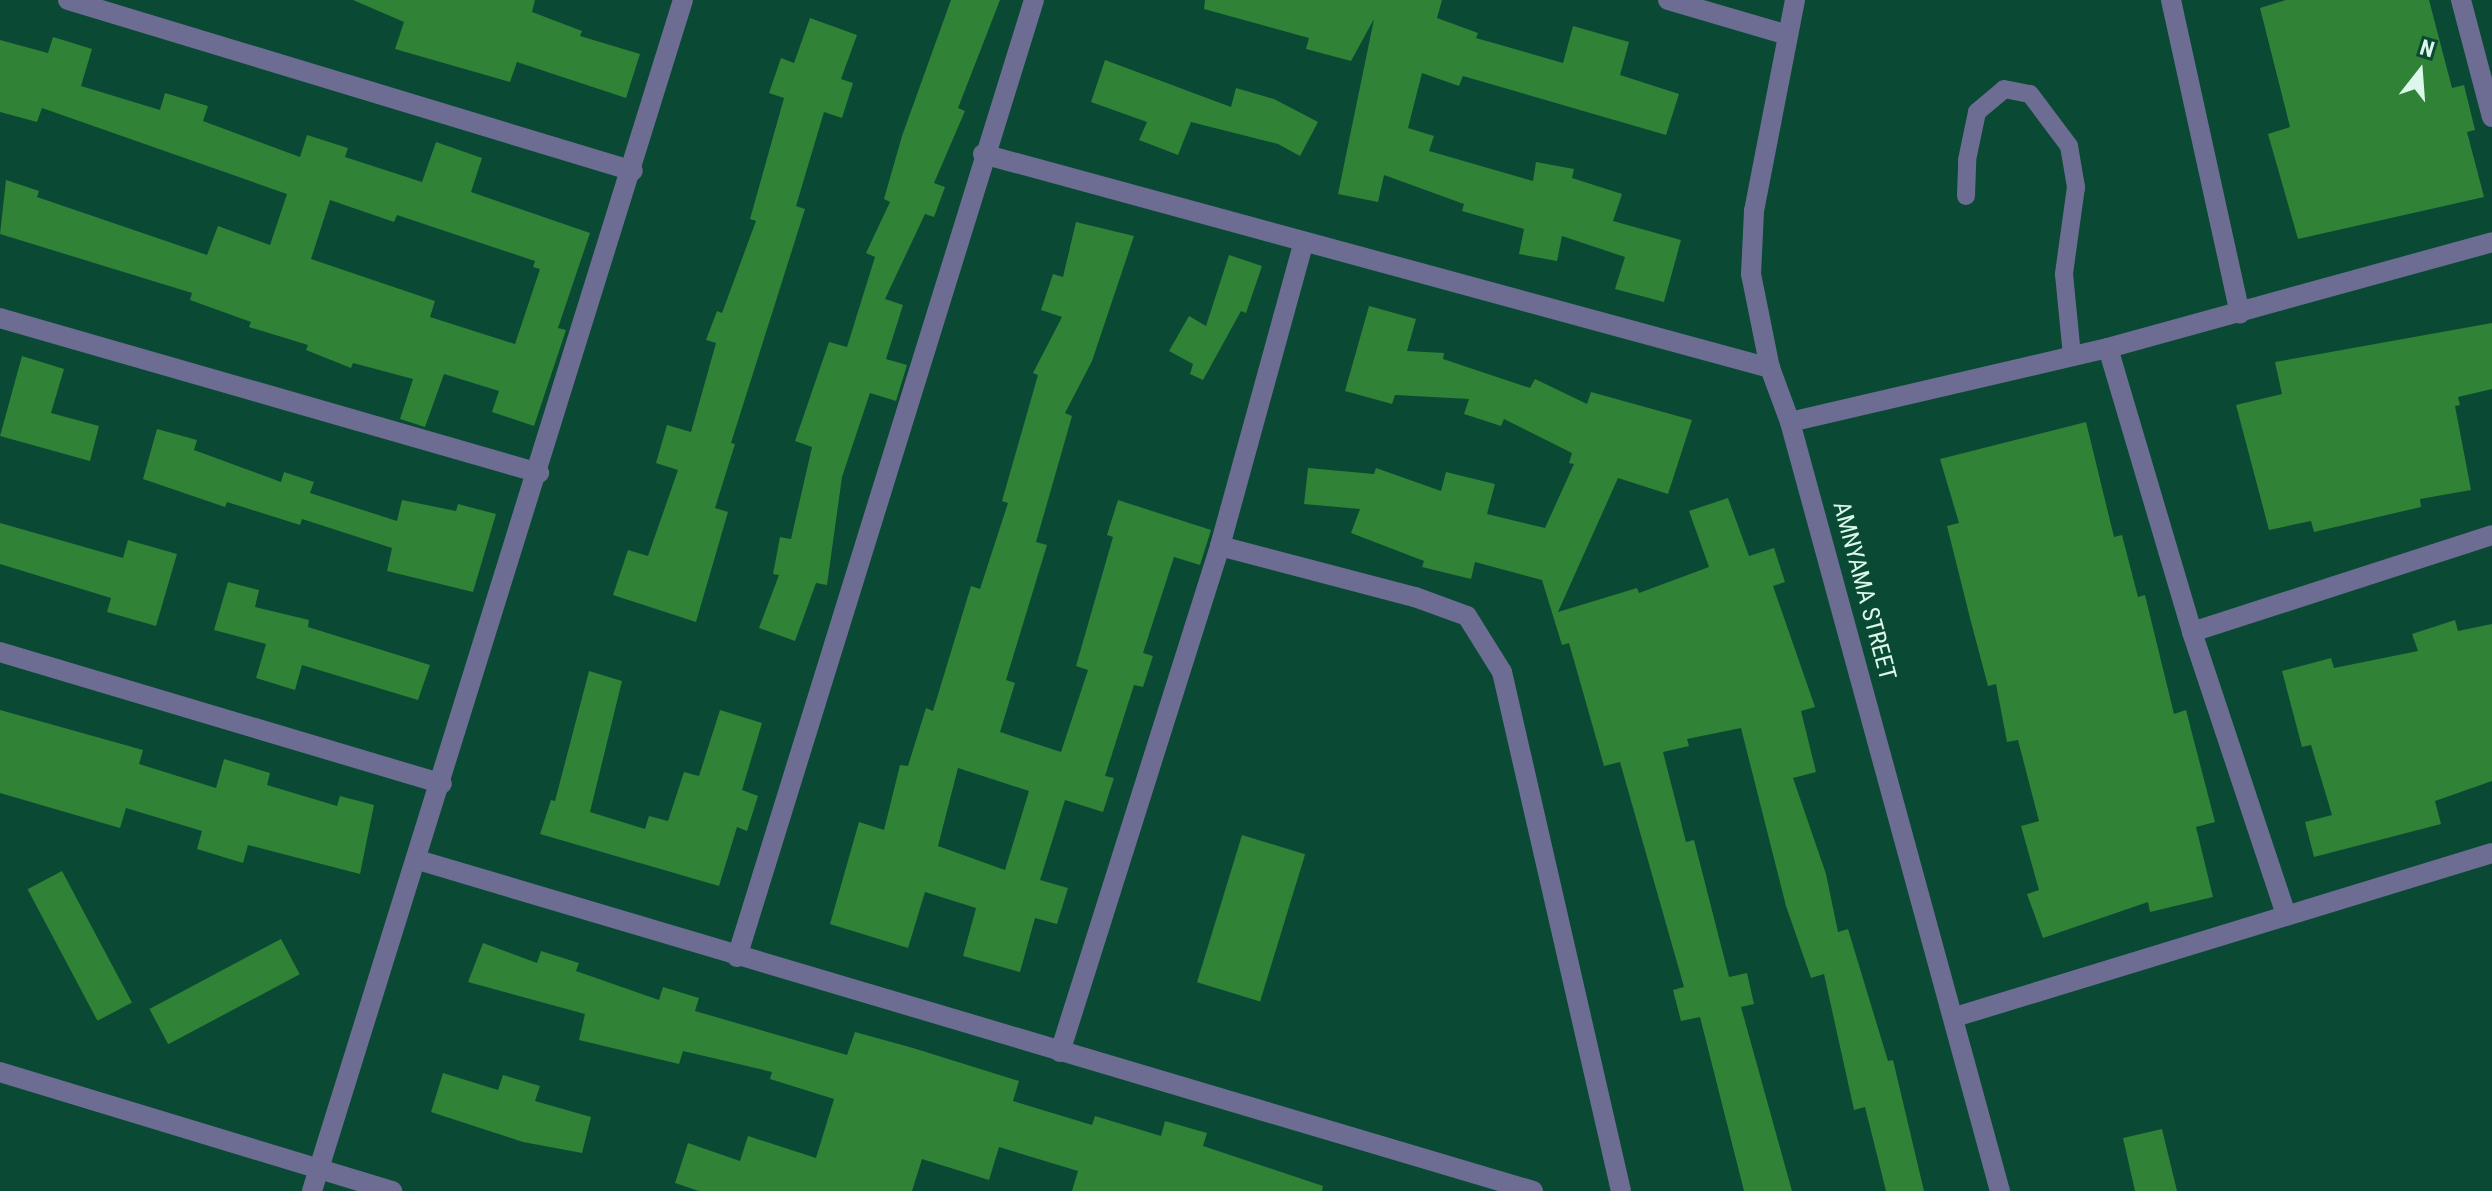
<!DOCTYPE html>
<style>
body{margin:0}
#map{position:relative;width:2492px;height:1191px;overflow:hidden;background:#0a4934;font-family:"Roboto Condensed",sans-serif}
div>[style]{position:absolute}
.building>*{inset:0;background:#308236;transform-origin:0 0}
.service>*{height:18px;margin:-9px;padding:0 9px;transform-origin:9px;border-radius:9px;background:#6d6d94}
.minor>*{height:20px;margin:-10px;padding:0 10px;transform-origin:10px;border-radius:10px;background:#6d6d94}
.tertiary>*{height:20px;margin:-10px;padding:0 10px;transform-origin:10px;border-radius:10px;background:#6d6d94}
span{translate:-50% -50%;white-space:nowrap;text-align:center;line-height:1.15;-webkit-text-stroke:7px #0a4934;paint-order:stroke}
.street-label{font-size:24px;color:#dbf8ea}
.north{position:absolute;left:2380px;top:32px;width:80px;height:80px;-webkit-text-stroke:6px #0a4934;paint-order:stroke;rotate:17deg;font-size:22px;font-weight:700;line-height:32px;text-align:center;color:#dbf8ea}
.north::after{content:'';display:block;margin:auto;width:28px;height:36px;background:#dbf8ea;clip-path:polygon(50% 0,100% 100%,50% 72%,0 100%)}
</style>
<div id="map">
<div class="building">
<i style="clip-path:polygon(353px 0,535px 0,532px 12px,582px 31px,580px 36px,640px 54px,626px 98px,517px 62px,510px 82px,395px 49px,404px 22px)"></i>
<i style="clip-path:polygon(951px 0,1000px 0,958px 108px,965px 111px,934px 183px,945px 187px,934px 217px,925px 214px,885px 299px,903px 305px,886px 359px,907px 365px,896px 401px,870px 393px,842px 477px,827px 585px,816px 583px,795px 641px,759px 628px,779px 575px,773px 574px,780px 537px,791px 539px,812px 447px,795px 441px,829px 342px,847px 347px,875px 257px,866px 253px,890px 202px,884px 199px,902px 136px)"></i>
<i style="clip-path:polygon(1205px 0,1442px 0,1437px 18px,1478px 33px,1476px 38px,1563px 63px,1573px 26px,1629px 42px,1620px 75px,1679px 94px,1666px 135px,1463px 76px,1459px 86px,1422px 73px,1408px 128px,1434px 136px,1429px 151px,1533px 181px,1536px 162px,1574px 169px,1572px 178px,1622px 194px,1613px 221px,1681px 240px,1664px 302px,1615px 289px,1625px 257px,1562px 236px,1557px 261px,1519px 254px,1524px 229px,1462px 211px,1464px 204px,1384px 175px,1378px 202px,1338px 194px,1374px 19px,1351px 61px,1306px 49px,1309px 38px,1204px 9px)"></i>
<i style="clip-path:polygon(2286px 0,2429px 0,2452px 88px,2464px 85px,2475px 130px,2467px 132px,2484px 197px,2298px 239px,2268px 134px,2290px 127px,2260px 8px)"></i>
<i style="clip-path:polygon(810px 18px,857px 35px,841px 79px,853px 83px,842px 118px,824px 112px,796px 206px,805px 209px,731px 443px,735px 444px,715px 508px,728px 512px,696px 622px,613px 595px,628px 550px,648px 556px,678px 470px,656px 463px,667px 425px,691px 432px,716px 343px,706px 340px,717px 311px,722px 313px,756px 221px,750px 219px,784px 98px,769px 93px,781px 58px,794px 63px)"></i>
<i style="clip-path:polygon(evenodd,53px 37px,92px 49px,81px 86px,160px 110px,165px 93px,208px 106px,203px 121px,300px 157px,307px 135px,348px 148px,345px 157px,422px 182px,436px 142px,482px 158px,471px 192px,590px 233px,558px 328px,566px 330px,534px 426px,492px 412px,499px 391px,444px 374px,425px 427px,400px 419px,413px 379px,353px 363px,351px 368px,306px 350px,308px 345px,249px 327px,251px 322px,190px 300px,192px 293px,0 234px,6px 180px,39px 191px,37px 197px,207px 255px,218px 226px,270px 245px,287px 194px,42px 108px,37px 122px,0 112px,0 40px,48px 53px,53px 37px,330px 200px,394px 222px,397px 215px,535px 261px,533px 267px,540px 269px,515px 344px,430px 317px,435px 301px,311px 259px,330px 200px)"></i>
<i style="clip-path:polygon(1105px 60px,1231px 107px,1236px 88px,1274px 99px,1318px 122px,1300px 156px,1278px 144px,1191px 122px,1178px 155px,1139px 140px,1147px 122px,1091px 102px)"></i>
<i style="clip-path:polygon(evenodd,1076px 222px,1134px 236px,1092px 361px,1065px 413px,1072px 416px,1036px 542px,1047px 545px,1006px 680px,1015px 683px,1000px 732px,1061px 752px,1088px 670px,1076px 666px,1113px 537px,1107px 535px,1118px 500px,1211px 530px,1200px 565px,1174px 557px,1143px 653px,1153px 656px,1143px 687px,1134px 685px,1105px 776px,1114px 778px,1103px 812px,1065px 800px,1040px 880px,1068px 888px,1057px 924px,1035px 918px,1020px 972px,963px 956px,976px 908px,925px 892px,908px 948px,830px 924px,859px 822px,884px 830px,900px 765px,908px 766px,926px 708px,933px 711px,971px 586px,980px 589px,1008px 503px,1002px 501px,1038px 375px,1033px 373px,1062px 317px,1041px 310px,1053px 274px,1063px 277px,1076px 222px,958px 768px,1029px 791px,1005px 870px,938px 846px,958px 768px)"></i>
<i style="clip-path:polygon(1229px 255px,1262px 266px,1246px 313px,1241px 311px,1203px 380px,1190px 374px,1193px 364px,1169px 351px,1189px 316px,1206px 326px)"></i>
<i style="clip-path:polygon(1369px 306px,1416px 319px,1407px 351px,1444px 353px,1443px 359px,1530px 388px,1535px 379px,1587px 404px,1591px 392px,1692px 420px,1668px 494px,1618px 478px,1558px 612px,1637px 588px,1639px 593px,1709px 567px,1689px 511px,1728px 498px,1749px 556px,1774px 548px,1785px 582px,1773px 586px,1815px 707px,1801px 711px,1816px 772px,1793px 778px,1826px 874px,1838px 932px,1848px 929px,1888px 1061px,1893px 1060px,1924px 1191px,1886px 1191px,1865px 1107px,1854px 1110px,1824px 974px,1811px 978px,1786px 906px,1741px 728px,1687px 739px,1689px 746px,1663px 752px,1686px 842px,1694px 840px,1729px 977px,1747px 973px,1754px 1004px,1741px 1007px,1792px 1191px,1744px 1191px,1700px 1017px,1681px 1021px,1673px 990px,1684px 987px,1620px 762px,1604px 766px,1569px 643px,1562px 645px,1542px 580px,1475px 562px,1471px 579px,1422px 567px,1424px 561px,1351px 533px,1360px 509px,1304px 504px,1308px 468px,1374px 474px,1376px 468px,1441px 491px,1446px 472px,1495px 484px,1487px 514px,1545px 528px,1574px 464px,1569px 463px,1572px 453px,1504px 419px,1501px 426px,1464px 414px,1469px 399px,1395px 395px,1392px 404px,1345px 391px)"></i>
<i style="clip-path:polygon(2492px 323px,2492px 389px,2458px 397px,2460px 405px,2455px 406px,2471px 490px,2420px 499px,2421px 507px,2314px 532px,2311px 521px,2269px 530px,2236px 405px,2282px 394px,2275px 362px)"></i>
<i style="clip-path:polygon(22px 356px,64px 369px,51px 413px,99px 426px,90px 461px,0 436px)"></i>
<i style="clip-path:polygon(2086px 422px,2114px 537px,2122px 535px,2138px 597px,2145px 595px,2174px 714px,2186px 710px,2215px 822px,2196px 827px,2213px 897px,2150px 912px,2148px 902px,2043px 938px,2027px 894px,2039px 890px,2021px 826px,2039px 821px,2018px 740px,2007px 742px,1996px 684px,1988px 686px,1970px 618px,1947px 526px,1959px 523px,1940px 459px)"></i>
<i style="clip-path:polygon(157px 429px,197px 440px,194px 450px,281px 482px,284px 472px,314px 482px,310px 493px,397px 521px,402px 500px,456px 511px,458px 504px,496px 514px,473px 592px,387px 571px,392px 548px,302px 519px,300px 525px,227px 502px,225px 507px,143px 479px)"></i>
<i style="clip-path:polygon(0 523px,123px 558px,128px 540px,177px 554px,156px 626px,107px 612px,111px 598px,0 564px)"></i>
<i style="clip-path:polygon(228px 582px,259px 590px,255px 607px,309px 620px,308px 627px,430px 665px,418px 700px,302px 665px,295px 690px,256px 678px,266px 644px,214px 630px)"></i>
<i style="clip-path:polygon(2455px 620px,2458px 631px,2492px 624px,2492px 781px,2435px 801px,2441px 824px,2314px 857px,2305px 822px,2332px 815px,2311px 745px,2302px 747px,2282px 671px,2331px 658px,2334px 668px,2418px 651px,2412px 634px)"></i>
<i style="clip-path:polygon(589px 671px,622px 681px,590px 812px,645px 829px,649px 816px,668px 821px,684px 772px,699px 776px,720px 710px,762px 723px,742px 790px,758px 796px,747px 831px,737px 827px,719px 886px,540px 834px,551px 800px,555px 801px)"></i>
<i style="clip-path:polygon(0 710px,143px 750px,139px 764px,216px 788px,224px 759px,270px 773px,267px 785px,337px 806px,340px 796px,374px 805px,360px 874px,248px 845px,243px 863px,197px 849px,202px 831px,126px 808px,120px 828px,0 793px)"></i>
<i style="left:1242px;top:835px;width:66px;height:154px;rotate:17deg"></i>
<i style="left:62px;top:871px;width:149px;height:39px;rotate:62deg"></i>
<i style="left:281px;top:939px;width:40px;height:149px;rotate:62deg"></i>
<i style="clip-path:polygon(483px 943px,537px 963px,541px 951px,579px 963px,576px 971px,659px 1000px,663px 987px,699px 998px,695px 1011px,847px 1055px,855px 1032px,913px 1048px,1019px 1081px,1013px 1101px,1092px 1125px,1095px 1116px,1161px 1136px,1165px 1121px,1207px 1133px,1203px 1146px,1323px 1186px,1322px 1191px,1072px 1191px,1078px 1171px,999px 1147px,989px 1180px,922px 1159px,912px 1191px,699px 1191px,675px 1183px,688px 1143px,740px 1161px,748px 1136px,816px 1158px,834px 1099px,770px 1079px,772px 1072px,683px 1051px,679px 1064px,579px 1040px,585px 1014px,468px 982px)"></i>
<i style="clip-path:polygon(443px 1073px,498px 1090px,503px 1075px,540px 1086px,535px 1101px,591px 1117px,582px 1153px,523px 1142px,431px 1112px)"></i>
<i style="clip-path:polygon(2162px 1129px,2177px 1191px,2135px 1191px,2123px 1138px)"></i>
</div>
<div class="service">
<i style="left:1966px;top:196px;width:36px;rotate:-88deg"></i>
<i style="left:1967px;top:160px;width:49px;rotate:-78.2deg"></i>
<i style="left:1977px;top:112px;width:35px;rotate:-40deg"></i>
<i style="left:2004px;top:89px;width:26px;rotate:11deg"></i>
<i style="left:2030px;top:94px;width:65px;rotate:53.1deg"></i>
<i style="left:2069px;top:146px;width:42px;rotate:80.3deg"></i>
<i style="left:2076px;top:187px;width:88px;rotate:97.9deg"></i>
<i style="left:2064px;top:274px;width:81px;rotate:84.4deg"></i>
</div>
<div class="minor">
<i style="left:68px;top:0;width:590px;rotate:16.84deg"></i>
<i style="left:1668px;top:0;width:121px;rotate:16.3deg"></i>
<i style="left:2171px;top:0;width:321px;rotate:77.6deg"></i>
<i style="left:2461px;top:0;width:121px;rotate:75.2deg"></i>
<i style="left:983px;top:154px;width:816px;rotate:15.21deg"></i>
<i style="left:0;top:318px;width:561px;rotate:16.04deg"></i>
<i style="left:2108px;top:348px;width:296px;rotate:73.5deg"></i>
<i style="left:2192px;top:632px;width:298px;rotate:71.6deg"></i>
<i style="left:1790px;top:422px;width:326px;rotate:-13.1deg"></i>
<i style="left:2108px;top:348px;width:398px;rotate:-15.4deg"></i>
<i style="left:1220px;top:546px;width:202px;rotate:14.7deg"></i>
<i style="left:1415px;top:597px;width:55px;rotate:20.1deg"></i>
<i style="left:1467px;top:616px;width:66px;rotate:58deg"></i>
<i style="left:1502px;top:672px;width:532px;rotate:77.09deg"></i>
<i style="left:2192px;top:632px;width:315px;rotate:-17.9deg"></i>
<i style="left:0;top:652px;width:461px;rotate:16.6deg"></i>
<i style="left:418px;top:860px;width:1163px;rotate:16.53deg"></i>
<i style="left:737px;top:957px;width:1002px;rotate:-72.76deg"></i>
<i style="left:1955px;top:1017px;width:561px;rotate:-16.98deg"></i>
<i style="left:1060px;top:1052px;width:531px;rotate:-72.45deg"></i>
<i style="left:1220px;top:546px;width:312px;rotate:-74.6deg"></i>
<i style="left:0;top:1072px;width:410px;rotate:16.9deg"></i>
<i style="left:312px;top:1191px;width:1247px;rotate:-72.7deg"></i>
</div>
<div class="tertiary">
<i style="left:1795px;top:0;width:215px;rotate:101deg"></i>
<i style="left:1754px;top:211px;width:63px;rotate:92.7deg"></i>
<i style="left:1751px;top:274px;width:96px;rotate:78.6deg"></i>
<i style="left:1770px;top:368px;width:58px;rotate:69.7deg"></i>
<i style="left:1790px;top:422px;width:797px;rotate:74.73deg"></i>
</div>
<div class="street-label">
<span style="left:1864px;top:591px;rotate:75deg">AMNYAMA STREET</span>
</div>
<div class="north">N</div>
</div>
